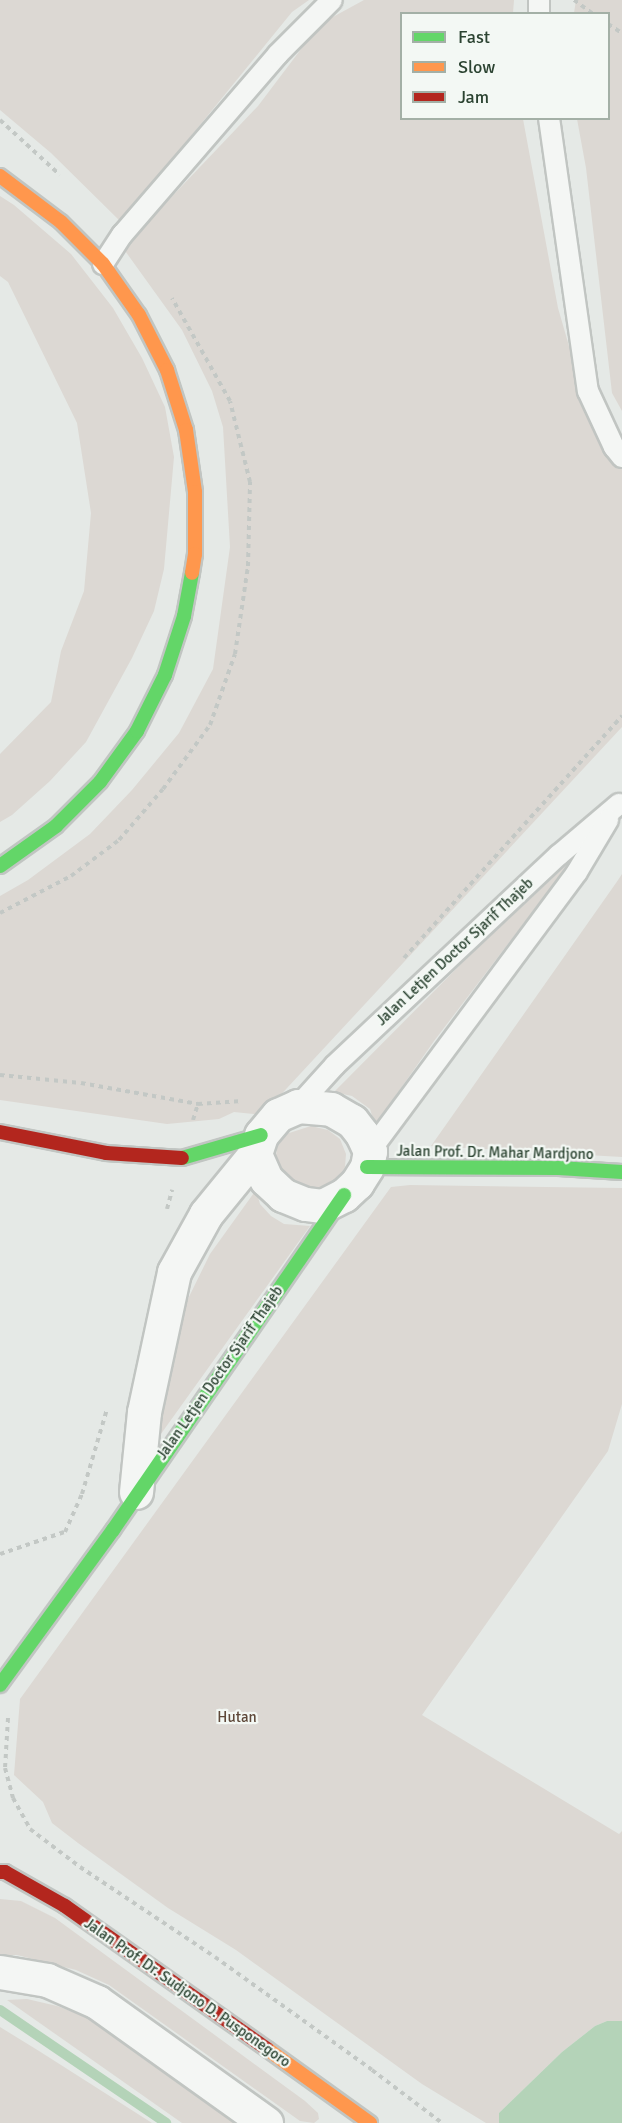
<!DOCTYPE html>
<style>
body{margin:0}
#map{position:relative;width:622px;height:2123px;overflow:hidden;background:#e5e9e6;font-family:Signika,sans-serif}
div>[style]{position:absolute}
.green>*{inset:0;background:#dcd8d3}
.water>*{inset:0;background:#b4d3b8}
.stream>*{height:10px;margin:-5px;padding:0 5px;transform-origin:5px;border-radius:5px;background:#b4d3b8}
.path>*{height:4px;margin-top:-2px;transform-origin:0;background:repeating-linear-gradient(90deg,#c3c8c5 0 4.5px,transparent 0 9px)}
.roads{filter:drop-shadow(2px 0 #c1c5c2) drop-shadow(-2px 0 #c1c5c2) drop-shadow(0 2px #c1c5c2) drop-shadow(0 -2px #c1c5c2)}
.lane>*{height:20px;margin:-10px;padding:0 10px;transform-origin:10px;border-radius:10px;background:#f4f6f4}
.street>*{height:33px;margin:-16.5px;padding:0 16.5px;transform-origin:16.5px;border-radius:16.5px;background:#f4f6f4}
.fast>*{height:14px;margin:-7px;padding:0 7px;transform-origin:7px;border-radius:7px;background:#63d668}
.slow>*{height:14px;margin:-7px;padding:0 7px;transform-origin:7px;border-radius:7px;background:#ff974d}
.jam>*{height:14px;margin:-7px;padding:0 7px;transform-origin:7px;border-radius:7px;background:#b3261e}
span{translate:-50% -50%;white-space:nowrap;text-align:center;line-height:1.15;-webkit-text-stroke:4.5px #f3f8f4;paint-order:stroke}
.street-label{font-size:15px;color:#2b4331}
.park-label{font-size:15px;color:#5e4839}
.legend{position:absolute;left:400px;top:12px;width:210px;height:108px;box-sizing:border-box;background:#f3f8f4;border:2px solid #a3b0a6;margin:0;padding:8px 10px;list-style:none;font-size:18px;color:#2b4331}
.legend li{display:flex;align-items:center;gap:12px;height:30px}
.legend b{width:30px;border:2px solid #a3b0a6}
</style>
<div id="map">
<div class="green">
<i style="clip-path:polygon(0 0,309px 0,292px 12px,121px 222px,51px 153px,0 110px)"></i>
<i style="clip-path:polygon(364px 0,514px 0,513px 13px,402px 14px,402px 118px,523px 119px,558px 308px,584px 398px,608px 453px,622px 469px,622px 727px,262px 1115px,234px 1112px,219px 1119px,167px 1124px,0 1100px,0 896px,28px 880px,90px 834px,132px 790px,179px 733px,213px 669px,230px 547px,223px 427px,212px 391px,182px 330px,123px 248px,258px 106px,320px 24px)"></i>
<i style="clip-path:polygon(576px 0,622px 0,622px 411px,612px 393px,586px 168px,577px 119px,608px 118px,608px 14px,574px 13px)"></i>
<i style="clip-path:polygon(0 196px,14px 205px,71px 254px,113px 308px,142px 358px,165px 407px,174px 457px,164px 569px,154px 611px,132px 658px,86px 742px,50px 781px,12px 815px,0 822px,0 754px,51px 702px,61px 651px,84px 591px,91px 513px,77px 423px,8px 282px,0 276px)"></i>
<i style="clip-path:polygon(572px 860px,434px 1041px,375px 1125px,370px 1109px,352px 1096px,334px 1092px,472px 953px)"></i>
<i style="clip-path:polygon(622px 874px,622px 1157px,431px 1146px,616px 883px)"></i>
<i style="clip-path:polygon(311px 1126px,328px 1130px,340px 1139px,346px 1154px,345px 1167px,339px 1178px,330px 1184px,312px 1189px,281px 1178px,275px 1164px,277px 1147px,286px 1134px)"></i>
<i style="clip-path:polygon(410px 1185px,622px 1188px,622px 1404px,608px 1451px,422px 1715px,619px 1834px,622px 1831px,622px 2021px,607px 2021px,595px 2026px,562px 2052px,499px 2113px,499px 2123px,486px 2123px,422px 2084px,236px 1950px,168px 1908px,78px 1843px,52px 1823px,43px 1802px,14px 1775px,20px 1699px,391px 1187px)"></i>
<i style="clip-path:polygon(256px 1190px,260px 1204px,271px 1216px,284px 1224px,310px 1226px,148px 1452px,184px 1307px,210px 1254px)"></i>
<i style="clip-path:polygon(0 1899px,21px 1901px,55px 1918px,305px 2101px,318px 2113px,319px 2119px,314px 2123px,300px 2121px,109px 1985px,76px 1970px,17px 1955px,0 1955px)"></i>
<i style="clip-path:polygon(27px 1999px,57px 2006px,87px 2017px,137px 2049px,240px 2123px,182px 2123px,7px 2000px)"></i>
<i style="clip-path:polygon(0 2027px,39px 2051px,152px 2123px,0 2123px)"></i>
</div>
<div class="water">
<i style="clip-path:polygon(607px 2021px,622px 2021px,622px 2123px,499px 2123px,499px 2113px,562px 2052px,595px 2026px)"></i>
</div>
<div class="stream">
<i style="left:0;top:2010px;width:201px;rotate:34.2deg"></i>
</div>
<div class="path">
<i style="left:574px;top:0;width:24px;rotate:36deg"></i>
<i style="left:608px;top:24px;width:17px;rotate:33deg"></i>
<i style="left:0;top:120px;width:81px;rotate:42.5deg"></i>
<i style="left:0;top:913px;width:80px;rotate:-27.5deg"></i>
<i style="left:71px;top:876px;width:60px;rotate:-36.9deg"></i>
<i style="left:119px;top:840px;width:67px;rotate:-49.2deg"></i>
<i style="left:163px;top:789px;width:79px;rotate:-53.7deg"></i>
<i style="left:210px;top:725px;width:75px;rotate:-70.6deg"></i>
<i style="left:235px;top:654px;width:89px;rotate:-81.6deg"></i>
<i style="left:248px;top:566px;width:84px;rotate:-88.6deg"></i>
<i style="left:250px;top:482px;width:83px;rotate:-103.9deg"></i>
<i style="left:230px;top:401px;width:118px;rotate:-119.4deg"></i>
<i style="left:404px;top:958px;width:326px;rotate:-48deg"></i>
<i style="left:0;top:1075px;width:81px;rotate:5.6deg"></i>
<i style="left:81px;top:1083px;width:119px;rotate:10.2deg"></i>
<i style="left:198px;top:1104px;width:44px;rotate:-3.9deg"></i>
<i style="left:193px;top:1120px;width:17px;rotate:-73deg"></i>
<i style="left:167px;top:1209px;width:20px;rotate:-75deg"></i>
<i style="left:65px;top:1532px;width:42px;rotate:-65.9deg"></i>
<i style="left:82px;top:1494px;width:89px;rotate:-73.6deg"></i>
<i style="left:0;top:1554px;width:71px;rotate:-18.9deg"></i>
<i style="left:8px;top:1718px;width:50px;rotate:93.4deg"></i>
<i style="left:5px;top:1768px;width:31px;rotate:75deg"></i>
<i style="left:13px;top:1798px;width:35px;rotate:61deg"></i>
<i style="left:30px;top:1829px;width:63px;rotate:37.2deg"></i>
<i style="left:80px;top:1867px;width:162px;rotate:33.7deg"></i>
<i style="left:215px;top:1957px;width:193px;rotate:35.7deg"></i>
<i style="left:372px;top:2070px;width:88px;rotate:37.1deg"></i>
</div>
<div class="roads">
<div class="lane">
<i style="left:539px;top:0;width:14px;rotate:90deg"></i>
<i style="left:549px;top:118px;width:276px;rotate:81.9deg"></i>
<i style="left:588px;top:391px;width:62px;rotate:65.1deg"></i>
<i style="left:614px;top:447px;width:13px;rotate:51deg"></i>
<i style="left:103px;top:264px;width:35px;rotate:-57deg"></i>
<i style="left:122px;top:235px;width:239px;rotate:-49.2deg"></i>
<i style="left:278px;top:54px;width:76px;rotate:-45deg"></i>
<i style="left:298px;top:1106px;width:55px;rotate:-47.9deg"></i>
<i style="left:335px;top:1065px;width:307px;rotate:-43.2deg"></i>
<i style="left:559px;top:855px;width:79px;rotate:-40.4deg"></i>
<i style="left:370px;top:1151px;width:347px;rotate:-53.4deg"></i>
<i style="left:577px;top:872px;width:61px;rotate:-59.2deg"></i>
</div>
<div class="street">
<i style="left:298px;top:1106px;width:33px;rotate:5deg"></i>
<i style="left:331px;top:1109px;width:24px;rotate:30deg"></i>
<i style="left:352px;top:1121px;width:16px;rotate:52deg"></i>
<i style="left:362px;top:1134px;width:19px;rotate:65deg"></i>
<i style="left:370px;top:1151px;width:16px;rotate:101deg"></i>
<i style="left:367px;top:1167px;width:19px;rotate:122deg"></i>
<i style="left:357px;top:1183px;width:18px;rotate:137deg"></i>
<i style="left:344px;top:1195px;width:25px;rotate:153deg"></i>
<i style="left:322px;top:1206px;width:17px;rotate:-173deg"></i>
<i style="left:305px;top:1204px;width:24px;rotate:-158deg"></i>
<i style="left:283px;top:1195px;width:23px;rotate:-137deg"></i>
<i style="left:266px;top:1179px;width:27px;rotate:-114deg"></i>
<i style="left:255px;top:1154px;width:20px;rotate:-72deg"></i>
<i style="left:261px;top:1135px;width:26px;rotate:-50deg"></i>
<i style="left:278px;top:1115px;width:22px;rotate:-24deg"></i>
<i style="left:136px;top:1492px;width:80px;rotate:-84.3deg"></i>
<i style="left:144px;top:1412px;width:143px;rotate:-77.9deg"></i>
<i style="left:174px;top:1272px;width:66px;rotate:-61.1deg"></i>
<i style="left:206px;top:1214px;width:77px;rotate:-50.8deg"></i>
<i style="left:0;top:1972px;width:48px;rotate:9.7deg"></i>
<i style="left:47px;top:1980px;width:55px;rotate:23.7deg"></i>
<i style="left:97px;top:2002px;width:208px;rotate:35.6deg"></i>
</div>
<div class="fast">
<i style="left:0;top:866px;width:69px;rotate:-35.5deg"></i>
<i style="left:56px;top:826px;width:62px;rotate:-45deg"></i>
<i style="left:100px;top:782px;width:63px;rotate:-54deg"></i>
<i style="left:137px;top:731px;width:63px;rotate:-63.4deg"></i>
<i style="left:165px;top:675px;width:62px;rotate:-72.1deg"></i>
<i style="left:184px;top:616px;width:44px;rotate:-79.5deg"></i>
<i style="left:182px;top:1158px;width:82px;rotate:-16.2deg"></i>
<i style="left:367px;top:1167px;width:192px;rotate:0.3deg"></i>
<i style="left:559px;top:1168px;width:63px;rotate:3.6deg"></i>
<i style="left:0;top:1685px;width:192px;rotate:-53.9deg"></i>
<i style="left:113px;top:1530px;width:407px;rotate:-55.4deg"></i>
</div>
<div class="slow">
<i style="left:0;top:176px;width:76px;rotate:37deg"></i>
<i style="left:61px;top:222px;width:59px;rotate:45deg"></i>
<i style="left:103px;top:264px;width:62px;rotate:54.8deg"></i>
<i style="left:139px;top:315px;width:62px;rotate:63deg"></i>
<i style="left:167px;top:370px;width:63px;rotate:72.4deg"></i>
<i style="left:186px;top:430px;width:63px;rotate:81.7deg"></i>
<i style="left:195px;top:492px;width:62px;rotate:90deg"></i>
<i style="left:195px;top:554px;width:19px;rotate:99deg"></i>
<i style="left:267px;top:2049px;width:127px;rotate:35.7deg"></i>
</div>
<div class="jam">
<i style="left:0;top:1132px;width:108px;rotate:11.2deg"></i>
<i style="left:106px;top:1153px;width:76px;rotate:3.8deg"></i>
<i style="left:0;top:1872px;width:5px"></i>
<i style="left:5px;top:1872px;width:69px;rotate:29.5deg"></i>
<i style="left:65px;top:1906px;width:247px;rotate:35.3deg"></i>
</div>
</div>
<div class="street-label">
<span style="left:455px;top:952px;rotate:-43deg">Jalan Letjen Doctor Sjarif Thajeb</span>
<span style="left:495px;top:1153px;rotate:1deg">Jalan Prof. Dr. Mahar Mardjono</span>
<span style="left:220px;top:1373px;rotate:-55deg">Jalan Letjen Doctor Sjarif Thajeb</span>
<span style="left:187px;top:1993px;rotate:35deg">Jalan Prof. Dr. Sudjono D. Pusponegoro</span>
</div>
<div class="park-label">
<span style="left:237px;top:1718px">Hutan</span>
</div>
<ul class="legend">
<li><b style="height:8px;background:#63d668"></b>Fast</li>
<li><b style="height:8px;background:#ff974d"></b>Slow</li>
<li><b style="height:8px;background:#b3261e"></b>Jam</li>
</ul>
</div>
